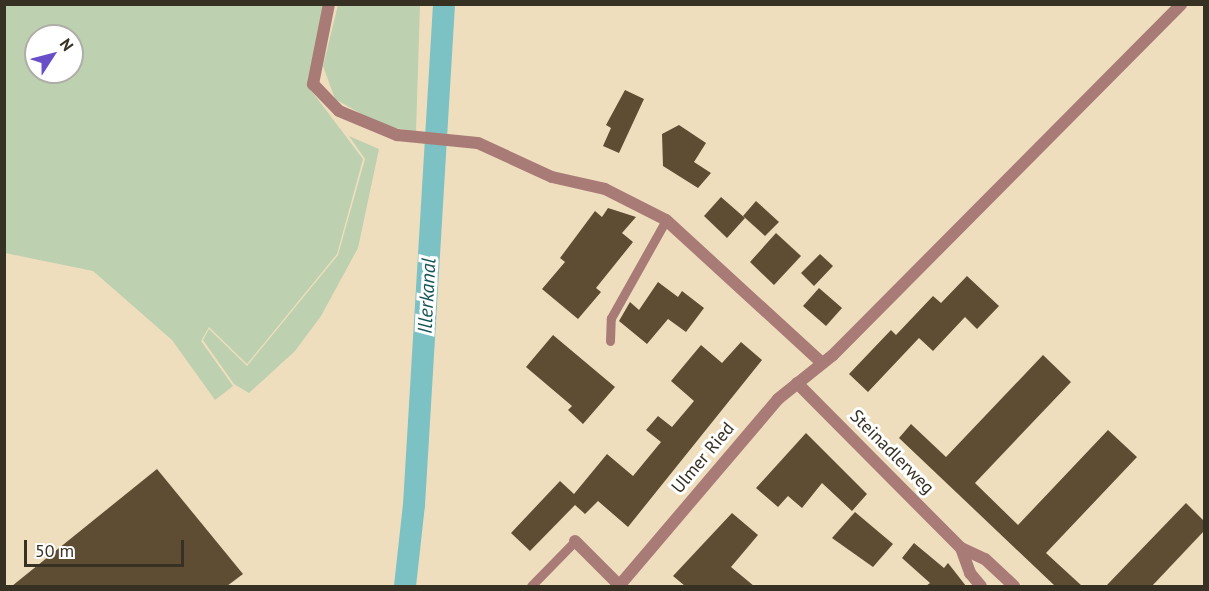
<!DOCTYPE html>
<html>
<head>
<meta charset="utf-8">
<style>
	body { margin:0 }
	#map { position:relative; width:1209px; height:591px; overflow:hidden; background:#efdebe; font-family:"PT Sans",sans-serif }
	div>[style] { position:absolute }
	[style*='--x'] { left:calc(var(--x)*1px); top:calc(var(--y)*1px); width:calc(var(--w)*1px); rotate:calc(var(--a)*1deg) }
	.green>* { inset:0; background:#bdd0b0 }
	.canal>* { height:22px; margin:-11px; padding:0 11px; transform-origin:11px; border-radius:11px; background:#7cc2c4 }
	.building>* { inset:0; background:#5e4d33 }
	.service>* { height:9px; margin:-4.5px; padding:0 4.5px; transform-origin:4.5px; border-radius:4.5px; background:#a97b77 }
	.minor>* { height:12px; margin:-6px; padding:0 6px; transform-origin:6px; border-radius:6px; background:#a97b77 }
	span { translate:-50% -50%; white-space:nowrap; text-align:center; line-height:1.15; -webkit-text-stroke:6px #fff; paint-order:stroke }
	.street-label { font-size:18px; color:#373124 }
	.water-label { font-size:20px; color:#175456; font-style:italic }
	.frame { position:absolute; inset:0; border:6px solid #373124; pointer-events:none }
	.north { position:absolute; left:24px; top:24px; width:60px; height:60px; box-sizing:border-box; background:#fff; border:2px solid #afada7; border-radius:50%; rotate:54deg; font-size:16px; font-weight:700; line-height:24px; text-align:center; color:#373124 }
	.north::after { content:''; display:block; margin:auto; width:21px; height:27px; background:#684fc8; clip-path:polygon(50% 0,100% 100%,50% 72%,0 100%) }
	.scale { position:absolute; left:24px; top:540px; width:160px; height:27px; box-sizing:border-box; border:3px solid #373124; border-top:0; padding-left:8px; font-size:18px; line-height:21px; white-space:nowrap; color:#373124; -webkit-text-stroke:4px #fff; paint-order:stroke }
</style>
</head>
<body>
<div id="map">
	<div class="green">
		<div style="clip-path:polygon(evenodd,5px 5px,326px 5px,307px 85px,363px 159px,337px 254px,247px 364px,209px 327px,201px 341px,233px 386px,215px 400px,172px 340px,93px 271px,5px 253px,5px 5px,36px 36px,72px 36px,72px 72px,36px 72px,36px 36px)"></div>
		<div style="clip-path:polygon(338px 5px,420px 5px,416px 132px,381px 125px,335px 99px,323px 66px)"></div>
		<div style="clip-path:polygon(349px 136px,379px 149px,358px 248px,321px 316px,295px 351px,249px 393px,234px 384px,203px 340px,209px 329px,247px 366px,338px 255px,365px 159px)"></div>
	</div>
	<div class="canal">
		<div style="--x:405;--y:586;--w:81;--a:-83.7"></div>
		<div style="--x:414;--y:505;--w:502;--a:-86.57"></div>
	</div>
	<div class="building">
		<div style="clip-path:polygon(625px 90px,644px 99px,619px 153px,603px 146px,611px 128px,606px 125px)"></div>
		<div style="clip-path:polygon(679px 125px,706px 143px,694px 162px,711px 173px,698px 188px,663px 166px,662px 134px)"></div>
		<div style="clip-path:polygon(721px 197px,745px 218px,727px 238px,704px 216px)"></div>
		<div style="clip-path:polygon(756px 201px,779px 222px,765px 236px,743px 216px)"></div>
		<div style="clip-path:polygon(608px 208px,636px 217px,622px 233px,633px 242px,596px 288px,601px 292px,578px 319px,542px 289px,565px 262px,560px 258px,595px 211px,602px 217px)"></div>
		<div style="clip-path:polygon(776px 233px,801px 256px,774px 285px,750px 262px)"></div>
		<div style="clip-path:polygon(820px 254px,833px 266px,814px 286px,801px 273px)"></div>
		<div style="clip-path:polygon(967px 276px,999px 306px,977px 329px,965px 317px,933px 351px,919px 338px,868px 392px,849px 374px,891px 330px,896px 335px,933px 296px,941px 303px)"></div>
		<div style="clip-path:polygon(658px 282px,678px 297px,682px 291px,704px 308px,686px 332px,668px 319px,647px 344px,619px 321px,630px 302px,639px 310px)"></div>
		<div style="clip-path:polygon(819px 288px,842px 308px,826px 326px,803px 306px)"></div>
		<div style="clip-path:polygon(553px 335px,615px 387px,583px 424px,568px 410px,572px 406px,526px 367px)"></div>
		<div style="clip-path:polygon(741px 342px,762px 360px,628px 527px,598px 501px,585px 514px,575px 505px,530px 551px,511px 533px,560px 481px,574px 494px,607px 454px,633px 476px,661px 442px,646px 430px,658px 416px,672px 427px,694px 401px,671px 381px,701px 345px,722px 363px)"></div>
		<div style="clip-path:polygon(1043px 355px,1071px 382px,975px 483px,1018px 525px,1108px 430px,1137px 457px,1046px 553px,1082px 586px,1055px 586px,899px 438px,911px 424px,946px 457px)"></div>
		<div style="clip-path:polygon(806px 433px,867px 494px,852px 511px,822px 483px,802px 508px,788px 496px,778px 507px,756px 488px)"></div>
		<div style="clip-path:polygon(157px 469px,243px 574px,227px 586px,12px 586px)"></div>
		<div style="clip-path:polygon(1186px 503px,1204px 521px,1204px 531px,1152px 586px,1106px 586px)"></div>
		<div style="clip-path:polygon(855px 512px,893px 544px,873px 567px,832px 538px)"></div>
		<div style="clip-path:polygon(732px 513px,758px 535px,731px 567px,754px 586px,685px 586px,673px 576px)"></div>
		<div style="clip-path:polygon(914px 543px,944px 568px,948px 563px,966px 586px,926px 586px,930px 583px,902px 558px)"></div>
	</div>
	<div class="service">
		<div style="--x:610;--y:341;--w:23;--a:-88"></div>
		<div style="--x:611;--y:318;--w:112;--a:-60.7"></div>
		<div style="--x:531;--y:586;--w:63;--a:-45.6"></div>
	</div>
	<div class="minor">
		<div style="--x:329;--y:4;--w:82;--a:101.3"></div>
		<div style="--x:313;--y:84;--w:37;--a:46"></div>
		<div style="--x:339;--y:111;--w:63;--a:22.5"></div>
		<div style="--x:397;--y:135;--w:81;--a:5.6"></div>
		<div style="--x:478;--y:143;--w:81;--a:24.7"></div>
		<div style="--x:552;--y:177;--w:54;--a:12.8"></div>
		<div style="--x:605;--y:189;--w:68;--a:26.9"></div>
		<div style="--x:666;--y:220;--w:212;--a:42.5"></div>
		<div style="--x:797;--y:383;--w:233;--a:45.2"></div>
		<div style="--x:961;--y:548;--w:26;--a:25"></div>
		<div style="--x:985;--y:559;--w:40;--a:43"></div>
		<div style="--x:575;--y:541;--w:64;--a:45"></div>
		<div style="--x:961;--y:548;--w:27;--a:70"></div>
		<div style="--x:970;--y:573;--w:17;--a:50"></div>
		<div style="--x:619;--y:586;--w:245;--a:-49.6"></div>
		<div style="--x:778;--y:399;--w:70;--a:-38.7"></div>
		<div style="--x:833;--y:355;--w:494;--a:-45.2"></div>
	</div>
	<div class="street-label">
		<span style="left:892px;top:452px;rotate:45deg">Steinadlerweg</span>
		<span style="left:703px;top:458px;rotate:-50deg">Ulmer Ried</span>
	</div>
	<div class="water-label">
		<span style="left:427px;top:296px;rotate:-87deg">Illerkanal</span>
	</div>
	<div class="frame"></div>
	<div class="north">N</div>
	<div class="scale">50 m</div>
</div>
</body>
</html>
